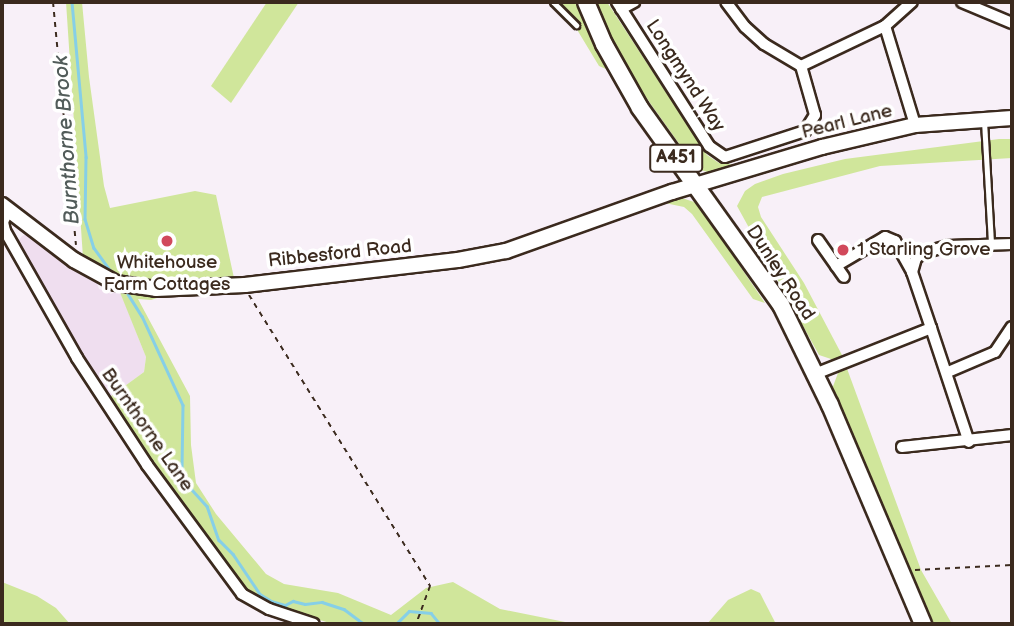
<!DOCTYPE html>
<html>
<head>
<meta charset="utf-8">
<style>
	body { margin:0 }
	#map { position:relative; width:1014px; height:626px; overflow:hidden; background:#f8f0f8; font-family:"Balsamiq Sans",sans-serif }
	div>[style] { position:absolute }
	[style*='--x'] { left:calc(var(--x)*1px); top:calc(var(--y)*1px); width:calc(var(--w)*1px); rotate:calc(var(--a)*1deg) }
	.built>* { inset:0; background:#efdeef }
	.green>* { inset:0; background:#d0e69b }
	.stream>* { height:2.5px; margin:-1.25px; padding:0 1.25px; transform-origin:1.25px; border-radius:1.25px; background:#86cfe7 }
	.path>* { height:2px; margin-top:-1px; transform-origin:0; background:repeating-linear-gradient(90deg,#3b2a1e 0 5px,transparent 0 10px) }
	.roads { filter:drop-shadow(2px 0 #3b2a1e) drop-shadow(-2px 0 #3b2a1e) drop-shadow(0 2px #3b2a1e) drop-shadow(0 -2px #3b2a1e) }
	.service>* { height:5px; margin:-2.5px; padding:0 2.5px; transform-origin:2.5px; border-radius:2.5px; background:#fff }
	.minor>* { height:10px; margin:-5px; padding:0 5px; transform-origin:5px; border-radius:5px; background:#fff }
	.secondary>* { height:14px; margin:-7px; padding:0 7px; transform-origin:7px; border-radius:7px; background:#fff }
	.primary>* { height:16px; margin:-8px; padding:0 8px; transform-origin:8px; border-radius:8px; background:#fff }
	.dots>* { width:19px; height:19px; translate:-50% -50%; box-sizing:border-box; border:4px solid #fff; border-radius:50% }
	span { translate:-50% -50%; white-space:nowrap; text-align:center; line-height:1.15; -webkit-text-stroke:7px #fff; paint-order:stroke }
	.shield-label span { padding:2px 5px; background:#fff; border:2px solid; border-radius:5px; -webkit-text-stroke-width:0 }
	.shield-label { font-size:18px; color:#3b2a1e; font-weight:700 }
	.street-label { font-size:19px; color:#3b2a1e }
	.poi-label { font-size:19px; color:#3b2a1e }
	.left { translate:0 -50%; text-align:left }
	.water-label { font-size:21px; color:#525c5a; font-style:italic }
	.frame { position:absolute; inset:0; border:4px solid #3b2a1e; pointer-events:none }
</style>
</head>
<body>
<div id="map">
	<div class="built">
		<div style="clip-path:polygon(30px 233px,96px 280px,99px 289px,111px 294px,119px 290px,124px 301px,146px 357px,144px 372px,107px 399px,16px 244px,22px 236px)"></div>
	</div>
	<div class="green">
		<div style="clip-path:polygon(66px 2px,82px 2px,89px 77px,104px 186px,110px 208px,195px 191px,216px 195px,234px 278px,153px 282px,119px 277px,83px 258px)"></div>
		<div style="clip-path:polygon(267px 2px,299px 2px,231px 103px,211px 86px)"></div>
		<div style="clip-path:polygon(558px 2px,579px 2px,606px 69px,599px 66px,576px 28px,578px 22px)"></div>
		<div style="clip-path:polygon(592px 2px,607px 2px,707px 155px,719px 163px,738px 165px,718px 175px,697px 169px,633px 79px)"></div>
		<div style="clip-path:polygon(999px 139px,1012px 139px,1012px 158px,880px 166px,762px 197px,758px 207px,761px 217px,804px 283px,842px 355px,921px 570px,952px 624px,933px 624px,836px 403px,832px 389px,838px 373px,831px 359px,819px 355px,737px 206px,745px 191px,755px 184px,783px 174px,845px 159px)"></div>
		<div style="clip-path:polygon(679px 197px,697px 203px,765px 303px,753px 299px,692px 214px,684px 207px,660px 202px)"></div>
		<div style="clip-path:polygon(119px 290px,163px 296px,151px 300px,138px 299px,190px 396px,191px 445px,196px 483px,216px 514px,266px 574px,284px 584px,338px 593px,391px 615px,426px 588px,453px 582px,500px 609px,575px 624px,333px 624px,261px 602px,245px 591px,220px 553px,146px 458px,107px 399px,144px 372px,146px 357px)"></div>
		<div style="clip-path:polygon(2px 582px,37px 596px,56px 608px,70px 624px,2px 624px)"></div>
		<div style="clip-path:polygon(751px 589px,760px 593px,776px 624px,707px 624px,728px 600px)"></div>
	</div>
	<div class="stream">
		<div style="--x:72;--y:2;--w:156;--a:84.8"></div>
		<div style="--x:86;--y:157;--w:62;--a:90.9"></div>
		<div style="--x:85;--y:219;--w:30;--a:73"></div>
		<div style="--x:94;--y:248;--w:27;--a:54"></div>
		<div style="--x:128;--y:294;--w:26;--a:58"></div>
		<div style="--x:142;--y:316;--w:98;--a:65.3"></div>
		<div style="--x:183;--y:405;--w:66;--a:90.9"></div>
		<div style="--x:182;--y:471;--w:13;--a:72"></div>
		<div style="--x:186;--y:483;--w:31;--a:48"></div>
		<div style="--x:207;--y:506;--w:36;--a:71"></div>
		<div style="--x:219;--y:540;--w:20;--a:45"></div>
		<div style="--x:233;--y:554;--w:48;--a:56"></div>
		<div style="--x:260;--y:594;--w:13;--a:32"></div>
		<div style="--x:271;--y:601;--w:15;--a:16"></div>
		<div style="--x:285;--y:605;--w:9;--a:-27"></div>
		<div style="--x:293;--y:601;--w:12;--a:14"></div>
		<div style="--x:305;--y:604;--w:17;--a:-7"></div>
		<div style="--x:322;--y:602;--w:23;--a:18"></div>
		<div style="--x:344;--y:609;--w:25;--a:37"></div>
		<div style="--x:396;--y:624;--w:18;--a:-45"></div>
		<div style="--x:409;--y:611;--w:22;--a:5"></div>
		<div style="--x:431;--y:613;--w:14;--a:51"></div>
	</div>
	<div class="path">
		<div style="--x:53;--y:2;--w:244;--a:84.6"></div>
		<div style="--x:249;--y:295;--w:343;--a:58.1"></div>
		<div style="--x:430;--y:586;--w:40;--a:110.2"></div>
		<div style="--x:915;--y:570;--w:97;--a:-3"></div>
	</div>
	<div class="roads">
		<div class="service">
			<div style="--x:553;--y:2;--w:33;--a:45"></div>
			<div style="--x:984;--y:121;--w:122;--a:86.7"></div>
		</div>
		<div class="minor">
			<div style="--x:617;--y:2;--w:171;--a:57.4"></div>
			<div style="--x:709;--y:146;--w:19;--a:35"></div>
			<div style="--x:725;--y:157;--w:84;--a:-18"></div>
			<div style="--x:805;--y:131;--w:19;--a:-58"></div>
			<div style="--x:815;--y:115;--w:51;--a:-105.9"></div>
			<div style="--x:801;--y:66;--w:43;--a:-149.3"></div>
			<div style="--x:764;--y:44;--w:25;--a:-138"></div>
			<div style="--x:745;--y:27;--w:31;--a:-127"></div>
			<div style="--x:962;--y:2;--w:54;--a:22.8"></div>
			<div style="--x:621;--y:9;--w:15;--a:-28"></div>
			<div style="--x:885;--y:26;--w:103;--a:73.1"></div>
			<div style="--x:801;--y:66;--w:93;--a:-25.5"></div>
			<div style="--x:885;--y:26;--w:36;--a:-42"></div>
			<div style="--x:9;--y:210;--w:13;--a:117"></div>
			<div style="--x:3;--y:222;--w:9;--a:77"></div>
			<div style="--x:5;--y:231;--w:146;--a:60.4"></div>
			<div style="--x:77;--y:358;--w:128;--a:56.8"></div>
			<div style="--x:147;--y:465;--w:160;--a:53.6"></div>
			<div style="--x:242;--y:594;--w:31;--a:29"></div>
			<div style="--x:269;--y:609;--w:47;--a:18.4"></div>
			<div style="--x:818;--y:240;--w:45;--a:54.9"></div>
			<div style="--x:836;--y:266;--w:57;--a:-30.6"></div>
			<div style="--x:885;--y:237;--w:11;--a:22"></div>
			<div style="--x:895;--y:241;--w:35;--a:61"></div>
			<div style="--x:931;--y:328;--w:120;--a:71.6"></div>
			<div style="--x:948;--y:372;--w:51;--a:-23.1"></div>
			<div style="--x:995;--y:352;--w:30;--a:-56"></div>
			<div style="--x:815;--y:374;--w:125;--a:-21.6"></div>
			<div style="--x:931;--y:328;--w:59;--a:-108.7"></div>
			<div style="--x:912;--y:272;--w:15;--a:-74"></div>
			<div style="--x:916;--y:258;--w:9;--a:-36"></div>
			<div style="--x:923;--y:253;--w:26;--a:-16"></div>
			<div style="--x:948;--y:246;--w:64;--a:-1.8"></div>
			<div style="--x:902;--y:447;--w:111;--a:-6.2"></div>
		</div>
		<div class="secondary">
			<div style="--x:2;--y:205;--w:91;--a:37.4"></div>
			<div style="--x:74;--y:260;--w:48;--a:28.7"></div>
			<div style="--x:116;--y:283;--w:40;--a:8.5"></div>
			<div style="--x:156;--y:289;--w:89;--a:-2.6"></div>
			<div style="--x:245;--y:285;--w:214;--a:-6.7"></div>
			<div style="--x:458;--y:260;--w:49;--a:-10.6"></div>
			<div style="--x:506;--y:251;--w:176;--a:-19.6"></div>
			<div style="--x:672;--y:192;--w:157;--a:-16.7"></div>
			<div style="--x:822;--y:147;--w:96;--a:-13.3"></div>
			<div style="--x:915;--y:125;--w:97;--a:-4.1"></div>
		</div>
		<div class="primary">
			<div style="--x:586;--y:2;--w:46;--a:66.8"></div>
			<div style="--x:604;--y:44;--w:73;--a:60.6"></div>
			<div style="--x:640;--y:108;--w:242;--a:54.4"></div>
			<div style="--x:781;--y:305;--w:111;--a:63.9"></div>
			<div style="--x:830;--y:405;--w:238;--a:67"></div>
		</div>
	</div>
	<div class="dots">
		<div style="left:167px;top:241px;background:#d1495b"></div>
		<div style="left:843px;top:250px;background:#d1495b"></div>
	</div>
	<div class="shield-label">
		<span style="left:676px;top:158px">A451</span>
	</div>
	<div class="street-label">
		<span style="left:685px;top:76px;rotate:57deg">Longmynd Way</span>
		<span style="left:847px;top:122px;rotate:-14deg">Pearl Lane</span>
		<span style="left:340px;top:254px;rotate:-6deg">Ribbesford Road</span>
		<span style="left:780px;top:273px;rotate:57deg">Dunley Road</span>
		<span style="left:147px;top:430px;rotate:55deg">Burnthorne Lane</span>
	</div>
	<div class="poi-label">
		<span class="left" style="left:857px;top:250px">1 Starling Grove</span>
		<span style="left:167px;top:274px">Whitehouse<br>Farm Cottages</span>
	</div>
	<div class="water-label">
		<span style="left:67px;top:140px;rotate:-94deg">Burnthorne Brook</span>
	</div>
	<div class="frame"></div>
</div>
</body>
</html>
